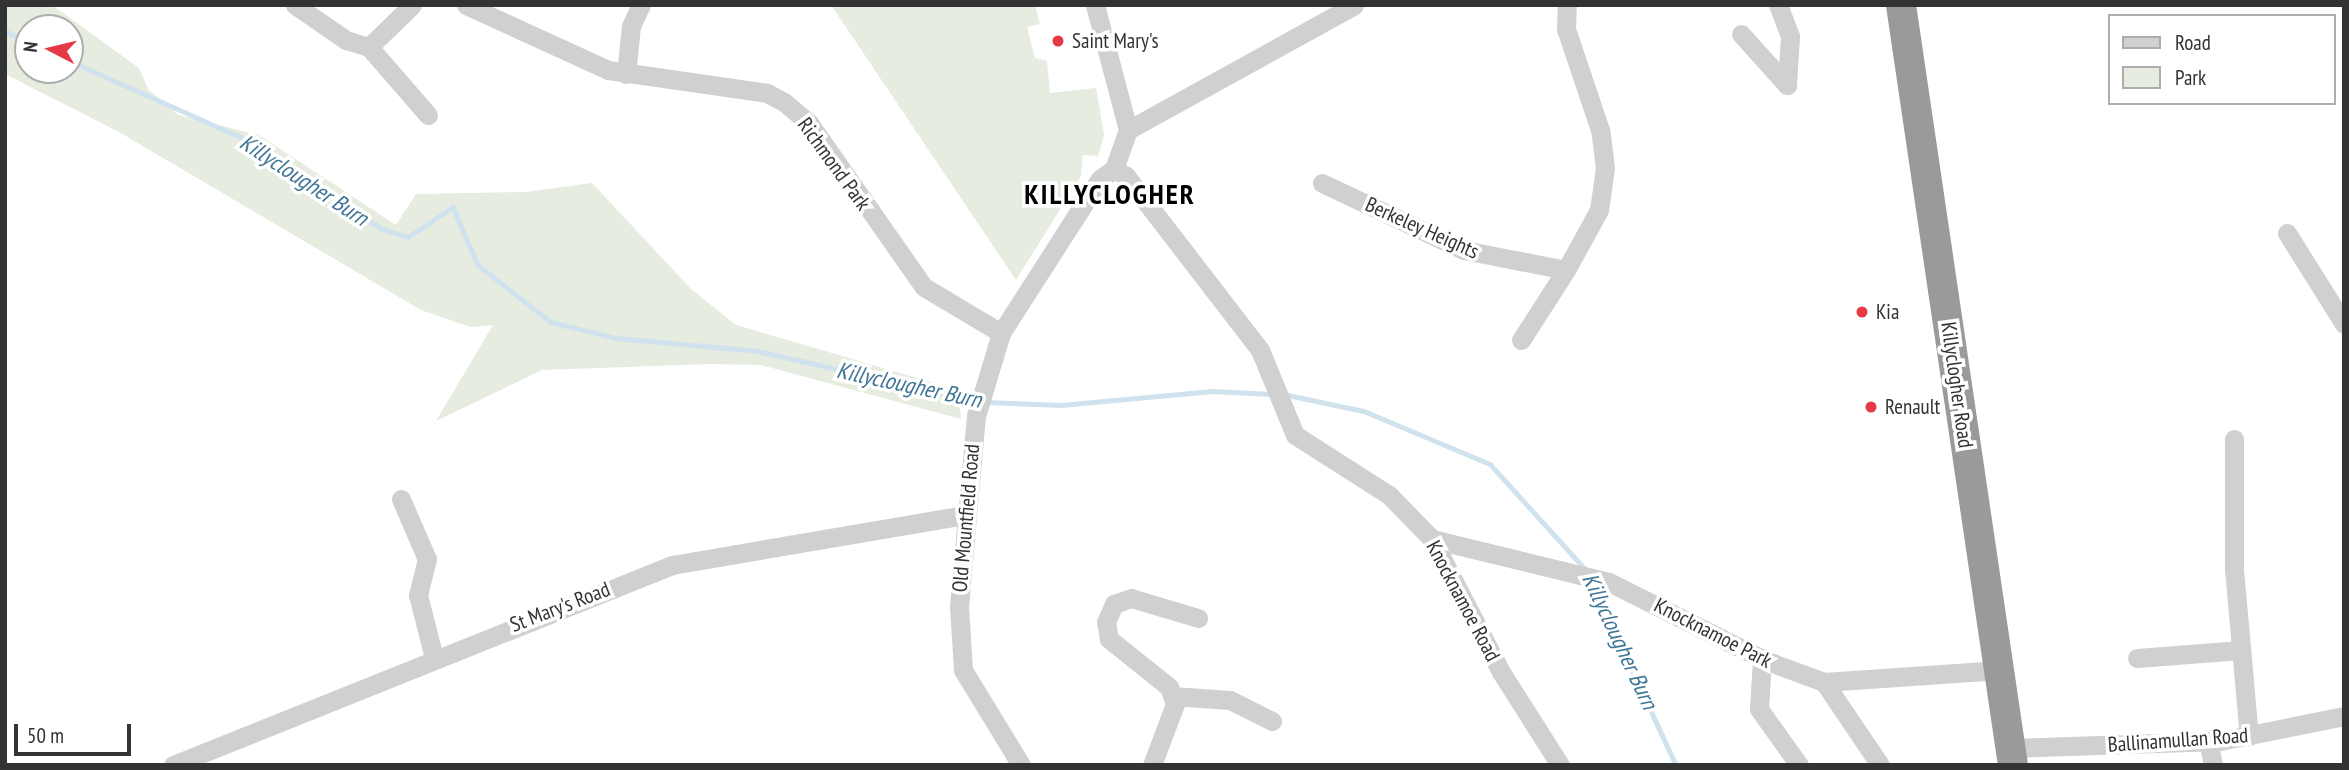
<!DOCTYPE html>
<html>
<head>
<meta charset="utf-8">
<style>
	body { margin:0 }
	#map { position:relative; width:2349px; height:770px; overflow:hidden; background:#fff; font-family:"PT Sans Narrow",sans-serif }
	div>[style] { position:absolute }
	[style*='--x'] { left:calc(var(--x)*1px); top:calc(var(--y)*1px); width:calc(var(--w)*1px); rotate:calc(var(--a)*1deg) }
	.green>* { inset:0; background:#e6ecdf }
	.stream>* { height:4.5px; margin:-2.25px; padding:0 2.25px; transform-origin:2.25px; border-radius:2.25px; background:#cfe2ee }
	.minor>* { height:19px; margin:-9.5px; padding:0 9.5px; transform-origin:9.5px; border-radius:9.5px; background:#d0d0d0 }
	.highway>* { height:30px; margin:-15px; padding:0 15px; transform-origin:15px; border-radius:15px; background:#9a9a9a }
	.dots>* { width:19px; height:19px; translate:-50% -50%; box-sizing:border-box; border:4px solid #fff; border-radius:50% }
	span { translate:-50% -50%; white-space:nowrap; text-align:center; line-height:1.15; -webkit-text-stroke:7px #fff; paint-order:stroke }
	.poi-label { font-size:21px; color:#333 }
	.left { translate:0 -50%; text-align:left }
	.street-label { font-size:21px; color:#333 }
	.water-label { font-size:23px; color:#3f7597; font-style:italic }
	.district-label { font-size:28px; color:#000; font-weight:700; letter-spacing:2px }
	.frame { position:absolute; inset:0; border:7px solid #333; pointer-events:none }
	.legend { position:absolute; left:2108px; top:14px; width:228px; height:91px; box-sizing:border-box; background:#fff; border:2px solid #adadad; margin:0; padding:9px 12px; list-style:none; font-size:21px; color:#333 }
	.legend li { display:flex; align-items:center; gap:14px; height:35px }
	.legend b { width:35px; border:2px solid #adadad }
	.north { position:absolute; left:14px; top:14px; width:70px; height:70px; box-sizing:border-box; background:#fff; border:2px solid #adadad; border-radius:50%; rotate:277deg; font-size:19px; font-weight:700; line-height:28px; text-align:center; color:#333 }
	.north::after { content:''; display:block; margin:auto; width:24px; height:32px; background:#e63946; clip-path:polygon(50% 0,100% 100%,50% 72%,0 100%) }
	.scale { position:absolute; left:14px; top:724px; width:117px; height:32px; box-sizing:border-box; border:4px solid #333; border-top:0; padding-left:9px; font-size:21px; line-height:24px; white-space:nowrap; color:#333; -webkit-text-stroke:5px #fff; paint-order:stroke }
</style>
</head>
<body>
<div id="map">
	<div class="green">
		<div style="clip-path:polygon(evenodd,5px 5px,52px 5px,139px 68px,148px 89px,178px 115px,259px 135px,396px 225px,416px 194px,526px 192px,592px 183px,691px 289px,736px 325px,958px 390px,961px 419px,761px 365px,711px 364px,542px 370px,436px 421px,493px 325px,470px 327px,421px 310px,119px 132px,5px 74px,5px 5px,28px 28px,70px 28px,70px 70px,28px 70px,28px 28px)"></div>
		<div style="clip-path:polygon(831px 5px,1035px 5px,1040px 24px,1027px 27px,1035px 58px,1047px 61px,1050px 93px,1096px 88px,1104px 135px,1098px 156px,1083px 155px,1081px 176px,1016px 280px)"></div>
	</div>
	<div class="stream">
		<div style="--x:5;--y:31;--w:25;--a:26"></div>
		<div style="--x:70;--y:61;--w:201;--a:24"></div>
		<div style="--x:254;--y:143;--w:154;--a:33.9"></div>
		<div style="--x:382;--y:229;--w:27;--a:17"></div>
		<div style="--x:408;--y:237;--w:54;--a:-33.7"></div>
		<div style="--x:453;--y:207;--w:63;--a:66.7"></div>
		<div style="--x:478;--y:265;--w:93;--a:38"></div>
		<div style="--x:551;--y:322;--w:67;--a:13.8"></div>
		<div style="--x:616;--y:338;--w:143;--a:5.2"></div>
		<div style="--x:758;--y:351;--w:221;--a:12.8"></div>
		<div style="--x:1283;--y:394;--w:83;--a:11.9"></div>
		<div style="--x:1364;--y:411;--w:137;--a:22.8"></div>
		<div style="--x:1490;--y:464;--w:144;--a:47.8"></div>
		<div style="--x:986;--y:402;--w:75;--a:2.3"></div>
		<div style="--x:1061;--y:405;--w:152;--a:-5.3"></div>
		<div style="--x:1212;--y:391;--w:59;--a:2.9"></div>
		<div style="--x:1592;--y:583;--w:200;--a:65.2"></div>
	</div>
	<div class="minor">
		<div style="--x:295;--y:5;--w:62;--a:34.5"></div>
		<div style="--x:346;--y:40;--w:24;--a:17"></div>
		<div style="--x:369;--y:47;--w:60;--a:-44.3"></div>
		<div style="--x:466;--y:5;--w:156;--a:24.6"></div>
		<div style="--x:608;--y:70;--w:161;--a:8.2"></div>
		<div style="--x:767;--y:93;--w:19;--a:28"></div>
		<div style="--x:784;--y:102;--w:33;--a:40"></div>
		<div style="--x:809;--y:123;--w:200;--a:55"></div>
		<div style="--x:924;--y:287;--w:90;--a:30.9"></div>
		<div style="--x:1095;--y:5;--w:129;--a:75.2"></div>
		<div style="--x:1741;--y:34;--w:69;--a:48"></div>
		<div style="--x:1787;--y:85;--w:49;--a:-86.5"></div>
		<div style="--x:1790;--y:36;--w:33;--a:-111"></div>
		<div style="--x:369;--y:47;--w:90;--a:49.1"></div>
		<div style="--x:626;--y:74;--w:48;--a:-84.1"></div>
		<div style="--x:631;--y:26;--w:23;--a:-65"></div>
		<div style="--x:1114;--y:169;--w:14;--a:30"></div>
		<div style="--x:1126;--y:176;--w:220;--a:52.4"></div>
		<div style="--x:1260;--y:350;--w:92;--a:67.6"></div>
		<div style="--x:1295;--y:435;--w:112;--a:32.6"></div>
		<div style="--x:1389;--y:495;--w:62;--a:45.7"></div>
		<div style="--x:1432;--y:539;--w:150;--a:62.6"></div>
		<div style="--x:1501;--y:672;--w:110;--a:57.6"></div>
		<div style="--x:1114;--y:169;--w:41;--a:-70.3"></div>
		<div style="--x:1128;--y:130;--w:258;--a:-28.9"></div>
		<div style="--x:1322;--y:183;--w:157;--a:25.3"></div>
		<div style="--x:1464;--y:250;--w:104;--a:11.1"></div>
		<div style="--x:1566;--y:270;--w:68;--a:-61.2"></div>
		<div style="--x:1599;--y:210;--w:42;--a:-81.9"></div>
		<div style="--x:1605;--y:168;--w:38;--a:-97"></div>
		<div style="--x:1600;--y:130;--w:107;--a:-108.6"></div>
		<div style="--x:1566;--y:29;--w:24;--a:-88"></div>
		<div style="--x:2287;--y:233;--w:107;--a:57.9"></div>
		<div style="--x:1521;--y:340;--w:83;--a:-57.3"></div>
		<div style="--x:2234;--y:439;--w:130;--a:90"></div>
		<div style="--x:2234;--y:569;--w:168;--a:84.9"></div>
		<div style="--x:401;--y:499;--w:65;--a:66.6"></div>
		<div style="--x:427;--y:559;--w:37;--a:104"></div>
		<div style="--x:418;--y:595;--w:65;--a:75.7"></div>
		<div style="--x:1432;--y:539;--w:182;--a:13.7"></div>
		<div style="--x:1609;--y:582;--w:171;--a:26.7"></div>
		<div style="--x:1762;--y:659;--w:66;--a:20.4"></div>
		<div style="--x:1824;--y:682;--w:176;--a:-3.9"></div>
		<div style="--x:2137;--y:658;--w:104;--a:-4.4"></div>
		<div style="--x:1762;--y:659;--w:50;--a:93.4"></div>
		<div style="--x:1759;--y:709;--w:69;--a:54.5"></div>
		<div style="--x:1824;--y:682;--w:100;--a:56"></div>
		<div style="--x:1172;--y:696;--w:58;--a:3.9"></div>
		<div style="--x:1230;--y:700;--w:47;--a:26.6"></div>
		<div style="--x:2208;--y:741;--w:25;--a:78"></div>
		<div style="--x:2010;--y:748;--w:210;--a:-1.9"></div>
		<div style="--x:2220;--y:741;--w:126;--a:-11.4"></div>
		<div style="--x:173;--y:765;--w:538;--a:-21.84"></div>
		<div style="--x:672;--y:565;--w:298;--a:-9.7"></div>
		<div style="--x:1021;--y:765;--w:111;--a:-121.4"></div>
		<div style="--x:963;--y:670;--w:64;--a:-93.6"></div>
		<div style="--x:959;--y:606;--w:191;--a:-84.9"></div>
		<div style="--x:976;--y:416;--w:87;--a:-73.2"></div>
		<div style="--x:1001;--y:333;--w:183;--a:-57.3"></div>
		<div style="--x:1100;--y:179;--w:17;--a:-36"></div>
		<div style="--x:1152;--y:765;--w:65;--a:-69.3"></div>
		<div style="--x:1175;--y:704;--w:18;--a:-109"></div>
		<div style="--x:1169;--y:687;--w:77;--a:-141.3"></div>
		<div style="--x:1109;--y:639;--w:17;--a:-100"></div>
		<div style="--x:1106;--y:622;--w:20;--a:-66"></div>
		<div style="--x:1114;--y:604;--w:18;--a:-19"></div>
		<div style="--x:1131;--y:598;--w:70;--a:16.6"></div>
	</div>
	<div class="highway">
		<div style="--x:1901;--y:5;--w:768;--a:81.62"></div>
	</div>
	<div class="dots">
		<div style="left:1058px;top:41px;background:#e63946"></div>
		<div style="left:1862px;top:312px;background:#e63946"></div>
		<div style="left:1871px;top:407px;background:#e63946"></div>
	</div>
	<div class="poi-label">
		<span class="left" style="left:1072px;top:41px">Saint Mary's</span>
		<span class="left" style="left:1876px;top:312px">Kia</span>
		<span class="left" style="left:1885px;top:407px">Renault</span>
	</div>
	<div class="street-label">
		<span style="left:834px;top:164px;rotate:54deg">Richmond Park</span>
		<span style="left:1422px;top:228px;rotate:24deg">Berkeley Heights</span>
		<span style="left:1957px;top:385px;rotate:82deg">Killyclogher Road</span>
		<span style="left:966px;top:518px;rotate:-85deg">Old Mountfield Road</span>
		<span style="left:1463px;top:601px;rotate:62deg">Knocknamoe Road</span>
		<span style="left:560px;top:607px;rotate:-21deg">St Mary's Road</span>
		<span style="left:1713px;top:633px;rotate:27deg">Knocknamoe Park</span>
		<span style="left:2178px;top:740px;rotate:-4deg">Ballinamullan Road</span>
	</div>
	<div class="water-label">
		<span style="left:304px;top:180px;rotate:33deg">Killyclougher Burn</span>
		<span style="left:909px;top:385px;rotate:12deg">Killyclougher Burn</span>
		<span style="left:1620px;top:641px;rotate:65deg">Killyclougher Burn</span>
	</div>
	<div class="district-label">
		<span style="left:1110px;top:194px">KILLYCLOGHER</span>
	</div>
	<div class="frame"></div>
	<ul class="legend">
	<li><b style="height:9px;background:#d0d0d0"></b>Road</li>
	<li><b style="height:19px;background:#e6ecdf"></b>Park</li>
	</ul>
	<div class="north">N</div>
	<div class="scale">50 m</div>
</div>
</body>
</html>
